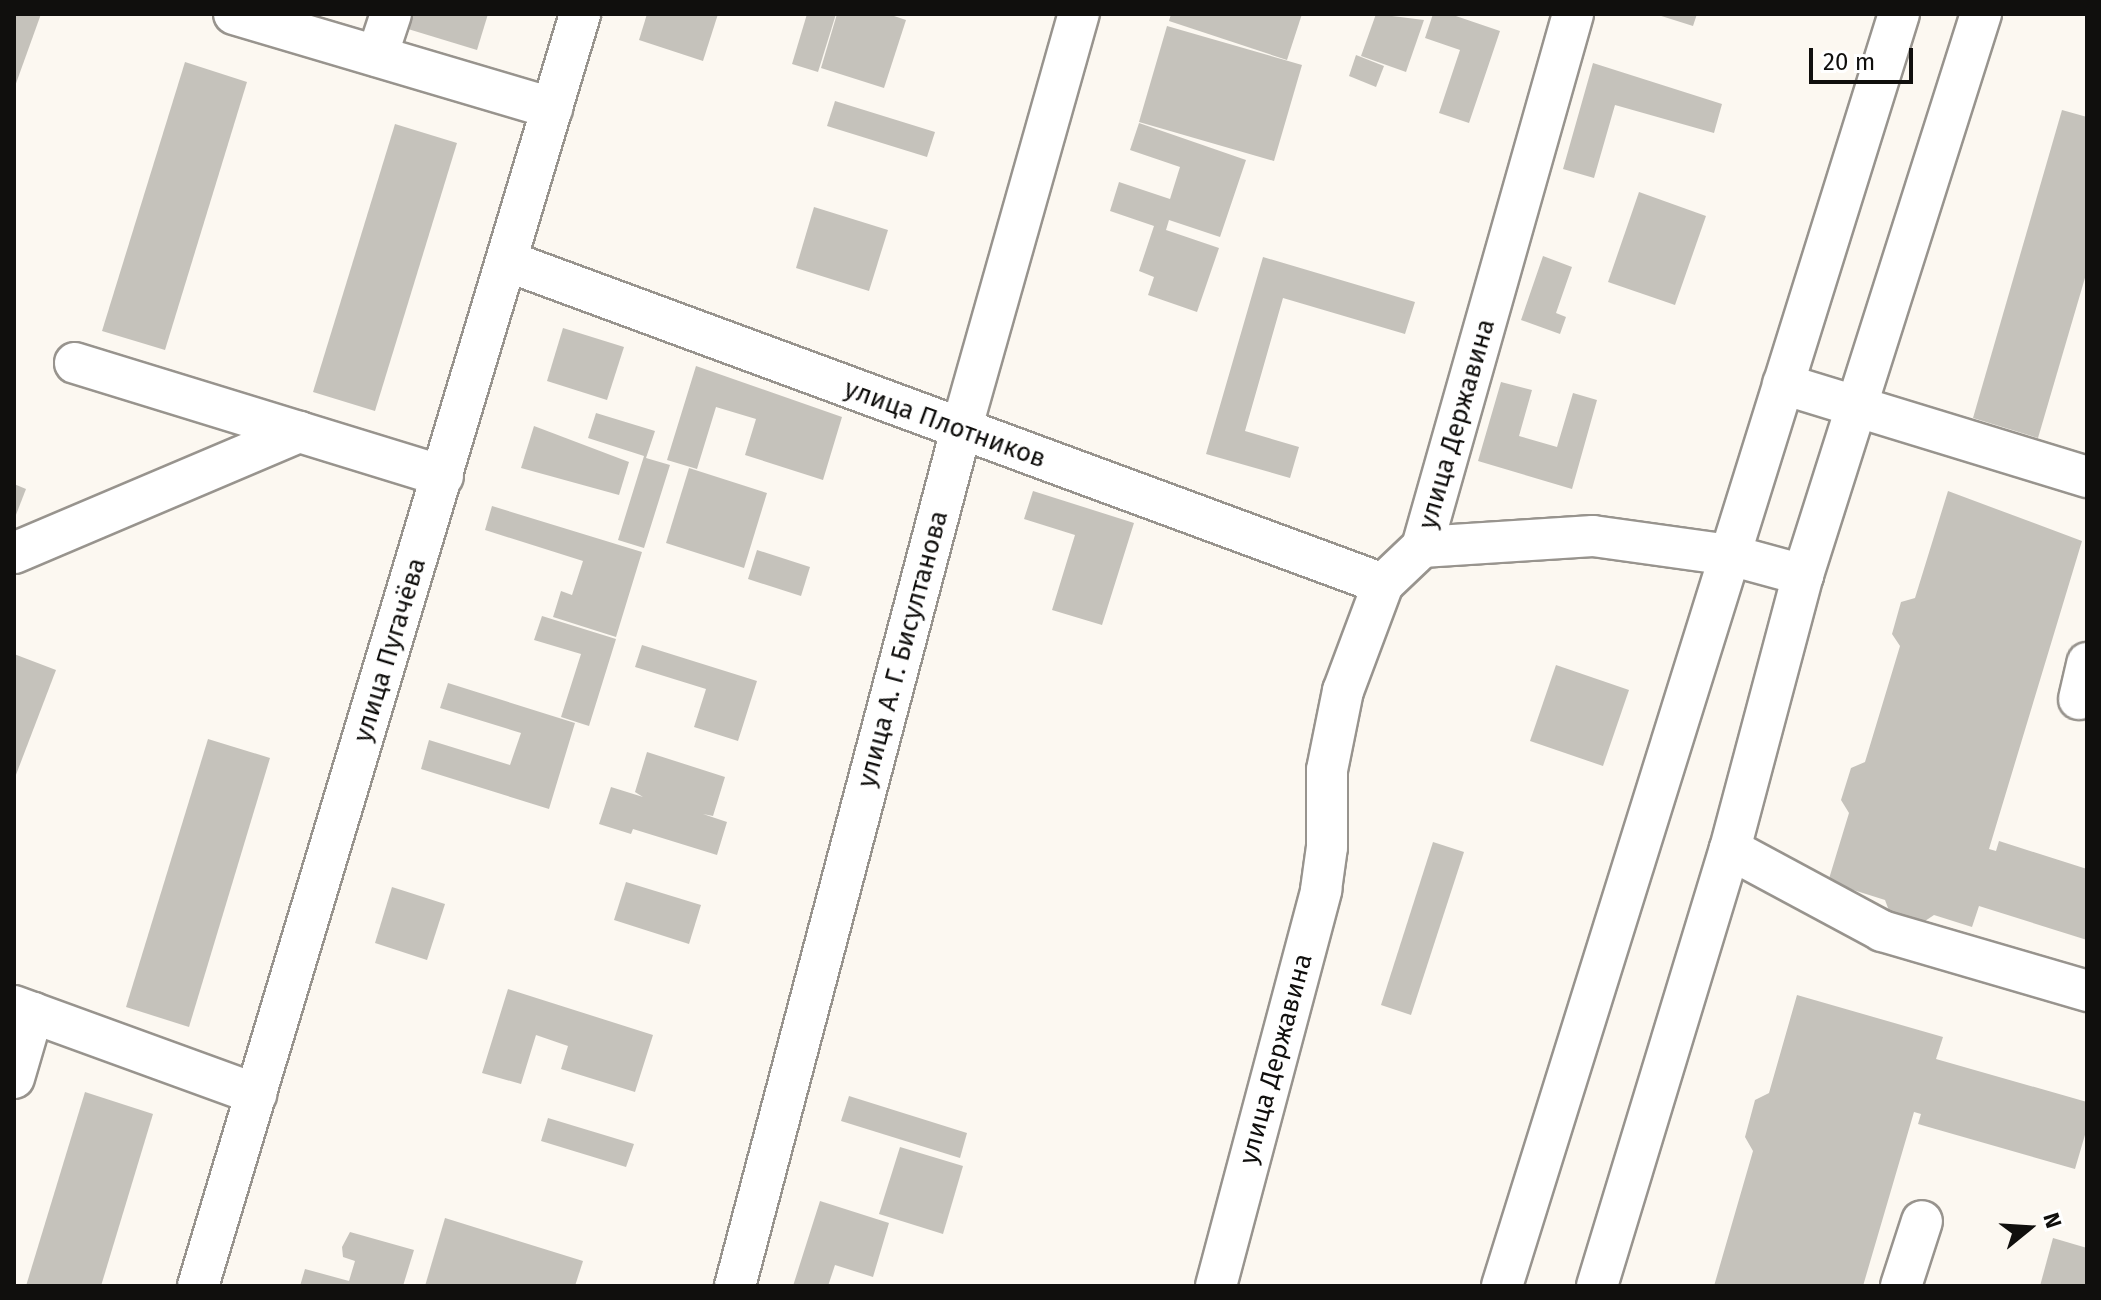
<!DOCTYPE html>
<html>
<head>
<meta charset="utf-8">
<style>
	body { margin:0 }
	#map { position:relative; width:2101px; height:1300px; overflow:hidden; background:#fcf8f1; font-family:"Fira Sans",sans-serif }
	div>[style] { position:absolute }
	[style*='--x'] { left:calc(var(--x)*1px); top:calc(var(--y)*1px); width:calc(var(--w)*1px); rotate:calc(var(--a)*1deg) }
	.building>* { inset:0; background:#c5c2bb }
	.roads { filter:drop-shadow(2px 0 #98948e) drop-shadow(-2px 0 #98948e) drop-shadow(0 2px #98948e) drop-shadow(0 -2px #98948e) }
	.minor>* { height:40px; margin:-20px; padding:0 20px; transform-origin:20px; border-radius:20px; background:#fff }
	span { translate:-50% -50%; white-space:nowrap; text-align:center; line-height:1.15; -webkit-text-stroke:6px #fff; paint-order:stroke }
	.street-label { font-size:26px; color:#100f0d }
	.frame { position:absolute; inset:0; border:16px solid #100f0d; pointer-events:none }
	.north { position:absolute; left:1989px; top:1188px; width:80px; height:80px; -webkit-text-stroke:6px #fff; paint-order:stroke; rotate:72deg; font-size:22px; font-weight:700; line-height:32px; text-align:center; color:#100f0d }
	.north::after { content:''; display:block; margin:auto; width:28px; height:36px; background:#100f0d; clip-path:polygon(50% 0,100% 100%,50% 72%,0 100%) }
	.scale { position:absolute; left:1809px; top:48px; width:104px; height:36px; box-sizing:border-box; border:4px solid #100f0d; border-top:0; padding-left:10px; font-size:24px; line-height:28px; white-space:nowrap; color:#100f0d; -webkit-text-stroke:6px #fff; paint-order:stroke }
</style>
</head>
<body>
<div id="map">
	<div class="building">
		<div style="clip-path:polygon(14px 14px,41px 14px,14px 89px)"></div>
		<div style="clip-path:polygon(413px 14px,488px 14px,477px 50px,408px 29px)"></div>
		<div style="clip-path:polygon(647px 14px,718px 14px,703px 61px,639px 40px)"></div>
		<div style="clip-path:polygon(807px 14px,836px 14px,818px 72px,792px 64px)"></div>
		<div style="clip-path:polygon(837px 14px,888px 14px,906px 20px,884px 88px,821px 68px)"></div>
		<div style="clip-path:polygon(1171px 14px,1302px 14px,1287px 60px,1169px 21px)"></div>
		<div style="clip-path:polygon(1376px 14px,1424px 20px,1406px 72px,1361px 56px)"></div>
		<div style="clip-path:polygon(1433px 14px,1450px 14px,1500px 31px,1469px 123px,1439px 113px,1460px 50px,1425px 38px)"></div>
		<div style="clip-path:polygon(1655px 14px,1697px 14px,1693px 26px)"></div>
		<div style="clip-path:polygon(1167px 26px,1302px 65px,1274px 161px,1139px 122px)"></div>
		<div style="clip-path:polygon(1356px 55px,1384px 66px,1376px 87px,1349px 76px)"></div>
		<div style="clip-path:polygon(185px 62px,247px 82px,165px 350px,102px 331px)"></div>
		<div style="clip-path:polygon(1593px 63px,1722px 104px,1714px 133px,1615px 105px,1594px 178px,1563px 169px)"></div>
		<div style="clip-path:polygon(835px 101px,935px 132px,927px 157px,827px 126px)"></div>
		<div style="clip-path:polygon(2062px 110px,2087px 117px,2087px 271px,2038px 438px,1973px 418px)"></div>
		<div style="clip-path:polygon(1139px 123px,1246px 160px,1220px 237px,1169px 220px,1166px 230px,1219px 248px,1197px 312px,1148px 295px,1154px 277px,1139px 271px,1154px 226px,1110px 211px,1119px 182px,1170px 199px,1180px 167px,1130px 150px)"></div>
		<div style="clip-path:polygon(395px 124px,457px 143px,375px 411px,313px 392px)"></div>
		<div style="clip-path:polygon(1639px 192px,1706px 216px,1675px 305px,1608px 282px)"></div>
		<div style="clip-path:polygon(814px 207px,888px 230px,869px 291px,796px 268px)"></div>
		<div style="clip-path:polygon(1543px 256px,1572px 267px,1556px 313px,1566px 317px,1560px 334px,1521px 320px)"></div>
		<div style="clip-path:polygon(1263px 257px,1415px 302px,1405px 334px,1283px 298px,1245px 431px,1299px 447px,1290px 478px,1206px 454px)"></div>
		<div style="clip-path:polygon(563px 328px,624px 347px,607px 400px,547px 381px)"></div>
		<div style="clip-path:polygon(696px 366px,842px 417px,823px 480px,745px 455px,756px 419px,716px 407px,697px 469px,667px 460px)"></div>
		<div style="clip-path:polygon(1501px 382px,1532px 390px,1519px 436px,1557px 447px,1573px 393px,1597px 400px,1572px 489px,1478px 461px)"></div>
		<div style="clip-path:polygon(596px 413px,655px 431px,646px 458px,670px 465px,644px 548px,618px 540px,644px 456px,588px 438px)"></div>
		<div style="clip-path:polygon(534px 426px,629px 462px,619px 495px,521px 468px)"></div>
		<div style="clip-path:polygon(689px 468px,767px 493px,744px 568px,666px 543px)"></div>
		<div style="clip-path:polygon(14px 484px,26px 489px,14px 520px)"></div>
		<div style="clip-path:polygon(1033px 491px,1134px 523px,1102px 625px,1052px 610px,1075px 535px,1024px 519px)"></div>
		<div style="clip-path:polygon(1948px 491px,2082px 541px,1989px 849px,1996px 851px,1999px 841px,2087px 869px,2087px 940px,1979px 906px,1972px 927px,1934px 915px,1919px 925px,1891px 916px,1885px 900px,1828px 882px,1849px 813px,1841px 800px,1851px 768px,1865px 762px,1900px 646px,1892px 634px,1901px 602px,1915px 598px)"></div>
		<div style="clip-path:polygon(492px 506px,642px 552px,616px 637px,553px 617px,561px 591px,572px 595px,583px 561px,485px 530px)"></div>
		<div style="clip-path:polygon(757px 550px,810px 567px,801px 596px,748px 579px)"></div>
		<div style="clip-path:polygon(542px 616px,616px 639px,589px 726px,561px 717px,581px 654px,534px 640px)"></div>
		<div style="clip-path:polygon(642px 645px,757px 681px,738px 741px,694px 727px,706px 689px,635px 667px)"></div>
		<div style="clip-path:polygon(14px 654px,56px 670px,14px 780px)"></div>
		<div style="clip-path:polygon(1556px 665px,1629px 690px,1603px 766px,1530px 741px)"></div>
		<div style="clip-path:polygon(448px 683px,575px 723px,549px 809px,421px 769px,429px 740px,510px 765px,521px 733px,440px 708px)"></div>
		<div style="clip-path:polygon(208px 739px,270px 758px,189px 1027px,126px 1007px)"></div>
		<div style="clip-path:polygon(647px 752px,725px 777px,713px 816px,703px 814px,727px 822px,717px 855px,633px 829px,631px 834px,599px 824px,611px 787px,643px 797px,635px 792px)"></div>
		<div style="clip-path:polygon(1433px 842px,1464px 852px,1411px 1015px,1381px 1005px)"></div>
		<div style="clip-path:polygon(626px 882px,701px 905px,689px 944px,614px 920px)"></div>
		<div style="clip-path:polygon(392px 887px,445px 904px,427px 960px,375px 943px)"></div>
		<div style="clip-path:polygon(508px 989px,653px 1035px,635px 1092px,561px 1069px,568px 1046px,536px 1035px,521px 1084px,482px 1073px)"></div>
		<div style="clip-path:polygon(1797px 995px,1943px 1037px,1936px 1059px,2087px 1102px,2087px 1128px,2075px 1169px,1918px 1124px,1921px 1114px,1914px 1112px,1863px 1286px,1714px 1286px,1753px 1151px,1745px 1137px,1755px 1100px,1769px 1093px)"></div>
		<div style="clip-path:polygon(85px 1092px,153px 1114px,101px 1286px,26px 1286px)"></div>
		<div style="clip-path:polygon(849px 1096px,967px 1133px,960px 1158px,841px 1121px)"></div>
		<div style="clip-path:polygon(548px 1118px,634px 1144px,626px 1167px,541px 1141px)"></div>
		<div style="clip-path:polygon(900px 1147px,963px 1166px,943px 1234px,879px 1214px)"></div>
		<div style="clip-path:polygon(820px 1201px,889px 1223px,873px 1277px,835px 1265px,828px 1286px,793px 1286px)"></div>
		<div style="clip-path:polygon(445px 1218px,583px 1261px,575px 1286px,425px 1286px)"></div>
		<div style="clip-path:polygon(350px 1232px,414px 1250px,403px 1286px,300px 1286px,305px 1269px,349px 1281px,355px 1261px,343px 1257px,342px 1247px)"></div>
		<div style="clip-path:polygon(2053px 1238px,2087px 1248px,2087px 1286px,2040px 1286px)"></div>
	</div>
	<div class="roads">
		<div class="minor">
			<div style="--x:234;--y:14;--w:332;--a:16.5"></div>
			<div style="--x:377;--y:56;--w:44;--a:-71.6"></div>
			<div style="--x:507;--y:261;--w:934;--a:20.24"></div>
			<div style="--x:75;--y:363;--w:385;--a:17.1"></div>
			<div style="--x:1783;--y:384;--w:318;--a:17"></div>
			<div style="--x:1422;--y:547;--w:171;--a:-3.7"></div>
			<div style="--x:1593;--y:536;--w:138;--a:7.9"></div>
			<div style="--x:1730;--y:555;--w:76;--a:15.3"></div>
			<div style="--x:14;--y:553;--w:310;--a:-23"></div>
			<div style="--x:2079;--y:699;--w:37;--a:-77"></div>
			<div style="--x:1730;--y:849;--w:173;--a:28.3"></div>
			<div style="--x:1882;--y:931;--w:214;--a:16.3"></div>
			<div style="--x:14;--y:1006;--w:258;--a:20"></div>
			<div style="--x:14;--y:1078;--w:68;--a:-73.7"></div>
			<div style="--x:198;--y:1286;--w:1328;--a:-73.28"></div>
			<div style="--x:735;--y:1286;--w:885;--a:-75.21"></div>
			<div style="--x:961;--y:430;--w:432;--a:-74.2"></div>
			<div style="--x:1216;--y:1286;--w:410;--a:-75.1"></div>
			<div style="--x:1321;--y:890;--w:43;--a:-82.1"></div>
			<div style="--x:1327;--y:847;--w:77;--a:-90"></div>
			<div style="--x:1327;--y:770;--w:81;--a:-78.6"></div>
			<div style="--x:1343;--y:691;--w:114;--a:-69.5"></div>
			<div style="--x:1383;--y:584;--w:54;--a:-43.5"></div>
			<div style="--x:1422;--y:547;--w:554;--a:-74.18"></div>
			<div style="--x:1502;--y:1286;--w:1333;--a:-72.67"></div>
			<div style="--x:1597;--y:1286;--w:457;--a:-73.1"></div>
			<div style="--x:1730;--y:849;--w:284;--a:-75.1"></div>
			<div style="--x:1803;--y:575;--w:589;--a:-72.4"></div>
			<div style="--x:1901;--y:1286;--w:68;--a:-72.1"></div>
		</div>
	</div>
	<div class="street-label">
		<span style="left:945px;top:424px;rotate:20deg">улица Плотников</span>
		<span style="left:1457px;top:424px;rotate:-74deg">улица Державина</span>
		<span style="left:903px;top:649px;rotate:-75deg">улица А. Г. Бисултанова</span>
		<span style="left:390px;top:650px;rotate:-73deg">улица Пугачёва</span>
		<span style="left:1276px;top:1059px;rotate:-75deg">улица Державина</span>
	</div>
	<div class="frame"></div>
	<div class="north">N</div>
	<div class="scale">20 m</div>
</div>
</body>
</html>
